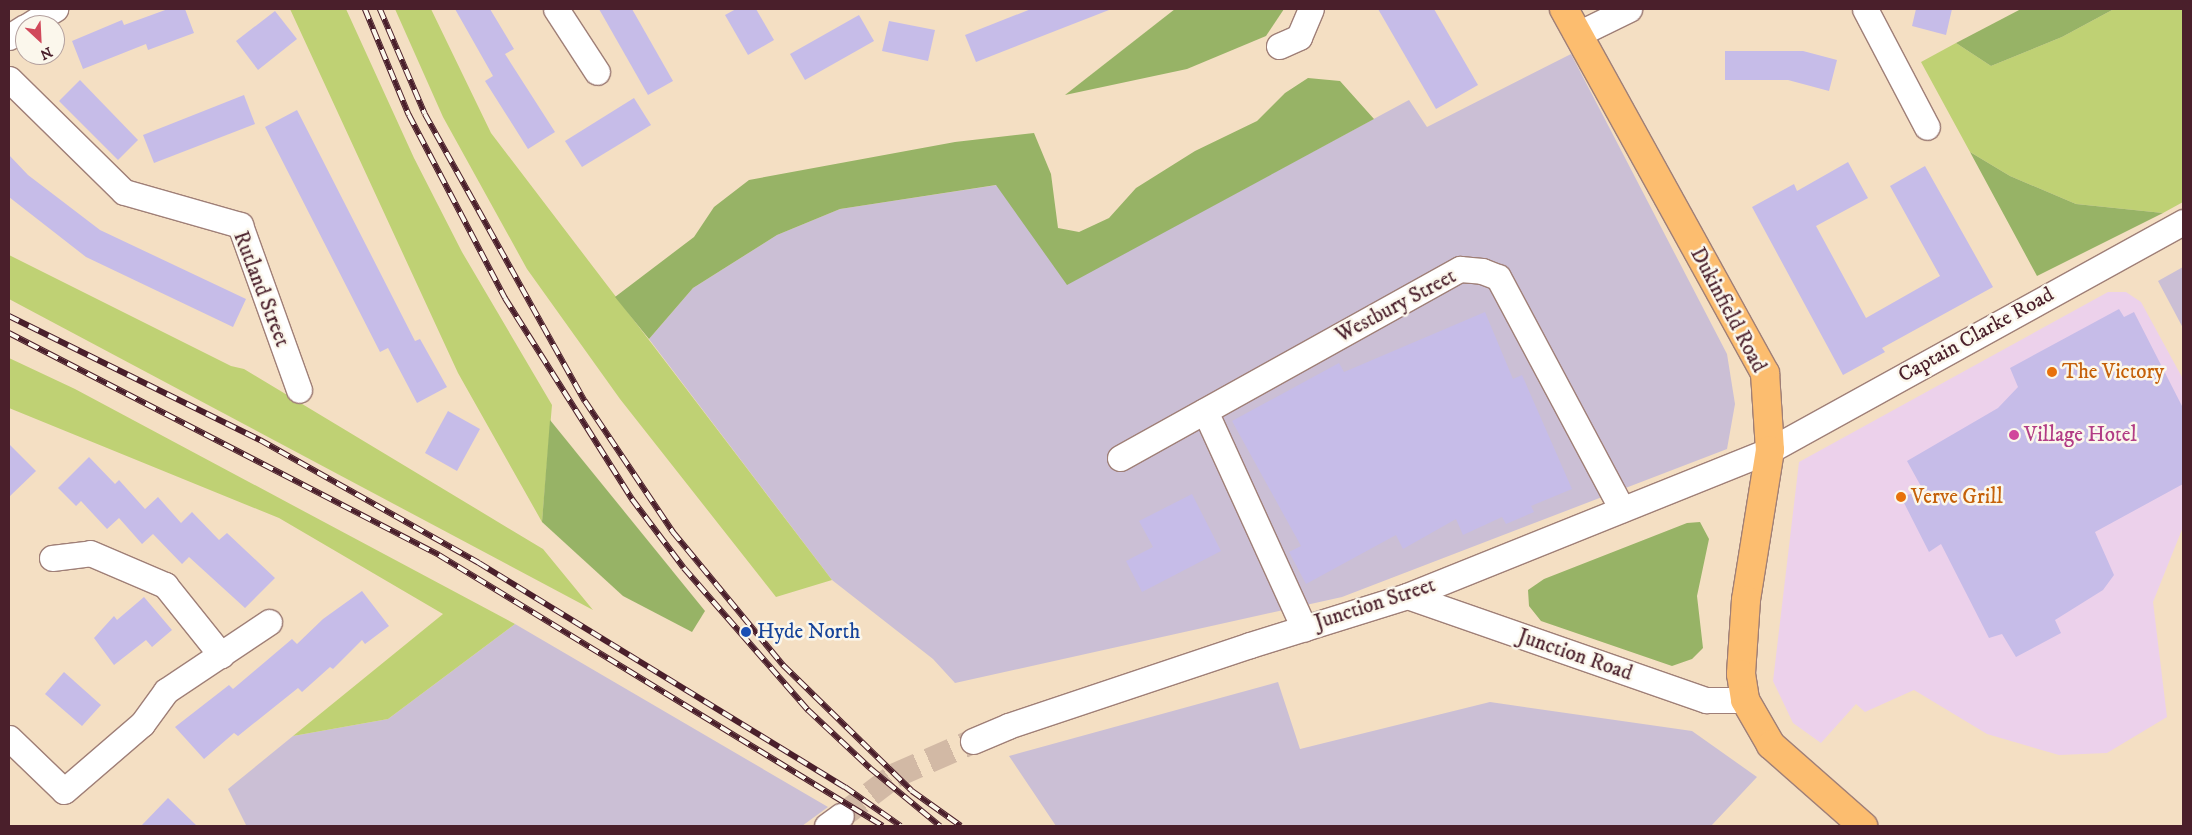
<!DOCTYPE html>
<html>
<head>
<meta charset="utf-8">
<style>
	body { margin:0 }
	#map { position:relative; width:2192px; height:835px; overflow:hidden; background:#f4dfc3; font-family:"IM FELL DW Pica",serif }
	div>[style] { position:absolute }
	[style*='--x'] { left:calc(var(--x)*1px); top:calc(var(--y)*1px); width:calc(var(--w)*1px); rotate:calc(var(--a)*1deg) }
	.built>* { inset:0; background:#ecd1eb }
	.industrial>* { inset:0; background:#cbbfd5 }
	.green>* { inset:0; background:#bfd174 }
	.forest>* { inset:0; background:#97b366 }
	.building>* { inset:0; background:#c6bce8 }
	.minor-tunnel>* { height:25px; margin-top:-12.5px; transform-origin:0; background:repeating-linear-gradient(90deg,#d2b9a5 0 25px,transparent 0 37px) }
	.roads { filter:drop-shadow(1px 0 #9f7f77) drop-shadow(-1px 0 #9f7f77) drop-shadow(0 1px #9f7f77) drop-shadow(0 -1px #9f7f77) }
	.minor>* { height:25px; margin:-12.5px; padding:0 12.5px; transform-origin:12.5px; border-radius:12.5px; background:#fff }
	.primary>* { height:28px; margin:-14px; padding:0 14px; transform-origin:14px; border-radius:14px; background:#fcbd6f }
	.rail>* { height:5.5px; margin-top:-2.75px; transform-origin:0; background:repeating-linear-gradient(90deg,#fbf7ec 0 11px,#4a1f2b 0 22px); box-sizing:border-box; border-block:1px solid #4a1f2b }
	.dots>* { width:14px; height:14px; translate:-50% -50%; box-sizing:border-box; border:2px solid #fbf7ec; border-radius:50% }
	span { translate:-50% -50%; white-space:nowrap; text-align:center; line-height:1.15; -webkit-text-stroke:5px #fbf7ec; paint-order:stroke }
	.street-label { font-size:21px; color:#4a1f2b }
	.food-label { font-size:21px; color:#c56008 }
	.left { translate:0 -50%; text-align:left }
	.hotel-label { font-size:21px; color:#b23c85 }
	.transit-label { font-size:21px; color:#164399 }
	.frame { position:absolute; inset:0; border:10px solid #4a1f2b; pointer-events:none }
	.north { position:absolute; left:15px; top:15px; width:50px; height:50px; box-sizing:border-box; background:#fbf7ec; border:1px solid #b4a19f; border-radius:50%; rotate:155deg; font-size:14px; font-weight:700; line-height:20px; text-align:center; color:#4a1f2b }
	.north::after { content:''; display:block; margin:auto; width:18px; height:22px; background:#d1495b; clip-path:polygon(50% 0,100% 100%,50% 72%,0 100%) }
</style>
</head>
<body>
<div id="map">
	<div class="built">
		<div style="clip-path:polygon(2108px 292px,2126px 292px,2141px 302px,2183px 379px,2183px 527px,2153px 602px,2167px 717px,2107px 753px,2059px 755px,1987px 734px,1914px 690px,1865px 712px,1856px 704px,1821px 743px,1793px 723px,1773px 681px,1799px 462px)"></div>
	</div>
	<div class="industrial">
		<div style="clip-path:polygon(1571px 54px,1727px 354px,1735px 404px,1727px 449px,1342px 597px,955px 683px,933px 659px,832px 580px,649px 339px,693px 288px,777px 235px,840px 209px,997px 185px,1067px 284px,1409px 100px,1427px 127px)"></div>
		<div style="clip-path:polygon(2183px 267px,2183px 328px,2158px 281px)"></div>
		<div style="clip-path:polygon(515px 624px,828px 807px,802px 826px,246px 825px,228px 789px,293px 736px,388px 719px)"></div>
		<div style="clip-path:polygon(1278px 682px,1300px 749px,1490px 702px,1692px 731px,1757px 777px,1711px 826px,1056px 826px,1009px 756px)"></div>
	</div>
	<div class="green">
		<div style="clip-path:polygon(290px 9px,346px 9px,414px 158px,462px 252px,552px 405px,542px 522px,458px 373px)"></div>
		<div style="clip-path:polygon(395px 9px,431px 9px,491px 133px,832px 580px,776px 597px,620px 399px,527px 269px,443px 117px)"></div>
		<div style="clip-path:polygon(2114px 9px,2183px 9px,2183px 202px,2163px 213px,2076px 204px,2010px 176px,1970px 152px,1921px 62px,1956px 43px,1991px 66px,2062px 37px)"></div>
		<div style="clip-path:polygon(9px 255px,231px 366px,244px 369px,543px 549px,593px 610px,9px 299px)"></div>
		<div style="clip-path:polygon(9px 358px,75px 389px,515px 624px,388px 719px,293px 736px,443px 614px,279px 518px,9px 408px)"></div>
	</div>
	<div class="forest">
		<div style="clip-path:polygon(1175px 9px,1284px 9px,1266px 36px,1187px 69px,1065px 95px)"></div>
		<div style="clip-path:polygon(2021px 9px,2114px 9px,2062px 37px,1991px 66px,1956px 43px)"></div>
		<div style="clip-path:polygon(1308px 78px,1340px 81px,1374px 119px,1067px 285px,996px 185px,840px 209px,777px 235px,693px 288px,649px 339px,615px 297px,694px 237px,714px 207px,749px 180px,955px 142px,1034px 133px,1051px 174px,1058px 228px,1079px 232px,1109px 218px,1136px 188px,1195px 151px,1257px 121px,1285px 93px)"></div>
		<div style="clip-path:polygon(1970px 152px,2010px 176px,2076px 204px,2163px 213px,2037px 276px)"></div>
		<div style="clip-path:polygon(550px 420px,705px 611px,692px 632px,623px 596px,542px 522px)"></div>
		<div style="clip-path:polygon(1700px 522px,1709px 539px,1697px 596px,1703px 648px,1692px 659px,1672px 666px,1541px 621px,1529px 606px,1528px 590px,1544px 579px,1687px 523px)"></div>
	</div>
	<div class="building">
		<div style="clip-path:polygon(168px 9px,185px 9px,194px 33px,148px 50px,146px 44px,83px 69px,72px 41px,122px 20px,124px 25px)"></div>
		<div style="clip-path:polygon(455px 9px,490px 9px,514px 49px,505px 54px,555px 132px,528px 149px,485px 81px,493px 76px)"></div>
		<div style="clip-path:polygon(599px 9px,632px 9px,673px 81px,648px 95px)"></div>
		<div style="clip-path:polygon(736px 9px,756px 9px,774px 40px,748px 55px,725px 15px)"></div>
		<div style="clip-path:polygon(1031px 9px,1109px 9px,1109px 10px,976px 62px,965px 35px)"></div>
		<div style="clip-path:polygon(1378px 9px,1434px 9px,1478px 85px,1436px 109px)"></div>
		<div style="clip-path:polygon(1916px 9px,1952px 9px,1946px 35px,1912px 26px)"></div>
		<div style="clip-path:polygon(275px 11px,297px 39px,258px 70px,236px 41px)"></div>
		<div style="clip-path:polygon(859px 15px,874px 41px,805px 80px,790px 54px)"></div>
		<div style="clip-path:polygon(889px 21px,935px 30px,928px 61px,882px 51px)"></div>
		<div style="clip-path:polygon(1725px 51px,1803px 51px,1837px 60px,1829px 91px,1788px 80px,1725px 80px)"></div>
		<div style="clip-path:polygon(80px 80px,138px 140px,118px 160px,59px 101px)"></div>
		<div style="clip-path:polygon(244px 95px,255px 124px,154px 163px,143px 135px)"></div>
		<div style="clip-path:polygon(634px 98px,651px 125px,582px 167px,565px 141px)"></div>
		<div style="clip-path:polygon(297px 110px,415px 341px,420px 339px,447px 387px,417px 403px,388px 348px,380px 352px,265px 127px)"></div>
		<div style="clip-path:polygon(9px 155px,28px 175px,100px 230px,246px 299px,233px 327px,86px 257px,9px 197px)"></div>
		<div style="clip-path:polygon(1848px 162px,1868px 198px,1816px 226px,1866px 318px,1940px 276px,1890px 186px,1925px 166px,1993px 287px,1882px 348px,1885px 352px,1843px 375px,1752px 207px,1794px 184px,1797px 191px)"></div>
		<div style="clip-path:polygon(2119px 309px,2124px 317px,2134px 312px,2183px 408px,2183px 484px,2095px 532px,2114px 575px,2103px 590px,2055px 620px,2061px 633px,2016px 657px,2002px 634px,1989px 638px,1941px 544px,1929px 552px,1901px 497px,1923px 490px,1907px 461px,1998px 408px,2018px 387px,2010px 368px)"></div>
		<div style="clip-path:polygon(1485px 312px,1513px 379px,1522px 375px,1572px 489px,1531px 506px,1534px 512px,1506px 524px,1502px 517px,1463px 535px,1456px 519px,1403px 549px,1396px 535px,1306px 584px,1289px 552px,1301px 546px,1232px 421px,1339px 363px,1344px 372px)"></div>
		<div style="clip-path:polygon(448px 411px,480px 429px,457px 471px,425px 453px)"></div>
		<div style="clip-path:polygon(9px 444px,36px 471px,9px 497px)"></div>
		<div style="clip-path:polygon(89px 457px,115px 484px,119px 480px,145px 509px,158px 497px,181px 523px,192px 512px,219px 540px,227px 533px,275px 578px,245px 608px,189px 557px,182px 564px,153px 534px,142px 544px,119px 518px,107px 529px,81px 501px,76px 506px,58px 488px)"></div>
		<div style="clip-path:polygon(1192px 494px,1221px 551px,1142px 592px,1126px 561px,1153px 547px,1139px 521px)"></div>
		<div style="clip-path:polygon(362px 591px,389px 626px,365px 644px,362px 640px,333px 669px,330px 667px,302px 692px,298px 688px,238px 736px,234px 733px,204px 759px,175px 727px,229px 685px,233px 689px,292px 639px,297px 644px,323px 619px)"></div>
		<div style="clip-path:polygon(144px 597px,172px 630px,152px 647px,146px 640px,114px 665px,94px 638px,114px 616px,117px 620px)"></div>
		<div style="clip-path:polygon(64px 672px,101px 705px,82px 726px,45px 694px)"></div>
		<div style="clip-path:polygon(168px 798px,197px 826px,141px 826px)"></div>
	</div>
	<div class="minor-tunnel">
		<div style="--x:841;--y:816;--w:68;--a:-37.2"></div>
		<div style="--x:895;--y:775;--w:85;--a:-23.6"></div>
	</div>
	<div class="roads">
		<div class="minor">
			<div style="--x:556;--y:9;--w:75;--a:56.9"></div>
			<div style="--x:1865;--y:9;--w:133;--a:62.3"></div>
			<div style="--x:29;--y:25;--w:31;--a:-32"></div>
			<div style="--x:1578;--y:34;--w:57;--a:-26.1"></div>
			<div style="--x:9;--y:37;--w:19;--a:-32"></div>
			<div style="--x:1279;--y:46;--w:22;--a:-24"></div>
			<div style="--x:1299;--y:37;--w:30;--a:-67"></div>
			<div style="--x:9;--y:79;--w:161;--a:44.5"></div>
			<div style="--x:124;--y:192;--w:121;--a:15.9"></div>
			<div style="--x:240;--y:225;--w:175;--a:70.3"></div>
			<div style="--x:1205;--y:411;--w:239;--a:65.5"></div>
			<div style="--x:1120;--y:458;--w:389;--a:-29.1"></div>
			<div style="--x:1460;--y:269;--w:22;--a:5"></div>
			<div style="--x:1482;--y:271;--w:17;--a:21"></div>
			<div style="--x:1498;--y:277;--w:263;--a:61.9"></div>
			<div style="--x:52;--y:558;--w:38;--a:-7"></div>
			<div style="--x:90;--y:553;--w:82;--a:23.1"></div>
			<div style="--x:165;--y:585;--w:90;--a:51.3"></div>
			<div style="--x:1407;--y:596;--w:317;--a:19.2"></div>
			<div style="--x:1706;--y:700;--w:39;--a:0"></div>
			<div style="--x:9;--y:738;--w:76;--a:43.9"></div>
			<div style="--x:64;--y:791;--w:103;--a:-40.7"></div>
			<div style="--x:142;--y:724;--w:41;--a:-54"></div>
			<div style="--x:166;--y:691;--w:124;--a:-33.8"></div>
			<div style="--x:973;--y:741;--w:38;--a:-23"></div>
			<div style="--x:1008;--y:726;--w:255;--a:-18.5"></div>
			<div style="--x:1250;--y:645;--w:164;--a:-17.3"></div>
			<div style="--x:1407;--y:596;--w:391;--a:-21.9"></div>
			<div style="--x:1770;--y:450;--w:472;--a:-28.9"></div>
			<div style="--x:827;--y:826;--w:17;--a:-36"></div>
		</div>
		<div class="primary">
			<div style="--x:1564;--y:9;--w:416;--a:61.1"></div>
			<div style="--x:1765;--y:373;--w:77;--a:86.3"></div>
			<div style="--x:1770;--y:450;--w:152;--a:99.1"></div>
			<div style="--x:1746;--y:600;--w:74;--a:93.9"></div>
			<div style="--x:1741;--y:674;--w:26;--a:81"></div>
			<div style="--x:1745;--y:700;--w:52;--a:60"></div>
			<div style="--x:1771;--y:745;--w:123;--a:41.4"></div>
		</div>
	</div>
	<div class="rail">
		<div style="--x:365;--y:9;--w:115;--a:67.5"></div>
		<div style="--x:409;--y:115;--w:207;--a:62.3"></div>
		<div style="--x:505;--y:298;--w:238;--a:57.7"></div>
		<div style="--x:632;--y:499;--w:86;--a:53"></div>
		<div style="--x:684;--y:568;--w:189;--a:48.9"></div>
		<div style="--x:808;--y:710;--w:85;--a:43.1"></div>
		<div style="--x:870;--y:768;--w:91;--a:39.6"></div>
		<div style="--x:380;--y:9;--w:114;--a:66.8"></div>
		<div style="--x:425;--y:114;--w:329;--a:60.9"></div>
		<div style="--x:585;--y:401;--w:158;--a:56.1"></div>
		<div style="--x:673;--y:532;--w:173;--a:50.4"></div>
		<div style="--x:783;--y:665;--w:180;--a:44.3"></div>
		<div style="--x:912;--y:791;--w:60;--a:35.5"></div>
		<div style="--x:9;--y:316;--w:280;--a:26.3"></div>
		<div style="--x:260;--y:440;--w:251;--a:29.3"></div>
		<div style="--x:479;--y:563;--w:429;--a:31.5"></div>
		<div style="--x:845;--y:787;--w:68;--a:34.9"></div>
		<div style="--x:9;--y:333;--w:484;--a:27.3"></div>
		<div style="--x:439;--y:555;--w:520;--a:31.4"></div>
	</div>
	<div class="dots">
		<div style="left:2052px;top:372px;background:#e8710a"></div>
		<div style="left:2014px;top:435px;background:#d1479c"></div>
		<div style="left:1901px;top:497px;background:#e8710a"></div>
		<div style="left:746px;top:632px;background:#1a4fb4"></div>
	</div>
	<div class="street-label">
		<span style="left:261px;top:289px;rotate:69deg">Rutland Street</span>
		<span style="left:1396px;top:306px;rotate:-28deg">Westbury Street</span>
		<span style="left:1728px;top:310px;rotate:62deg">Dukinfield Road</span>
		<span style="left:1976px;top:335px;rotate:-29deg">Captain Clarke Road</span>
		<span style="left:1375px;top:604px;rotate:-18deg">Junction Street</span>
		<span style="left:1575px;top:655px;rotate:19deg">Junction Road</span>
	</div>
	<div class="food-label">
		<span class="left" style="left:2062px;top:372px">The Victory</span>
		<span class="left" style="left:1911px;top:497px">Verve Grill</span>
	</div>
	<div class="hotel-label">
		<span class="left" style="left:2024px;top:435px">Village Hotel</span>
	</div>
	<div class="transit-label">
		<span class="left" style="left:757px;top:632px">Hyde North</span>
	</div>
	<div class="frame"></div>
	<div class="north">N</div>
</div>
</body>
</html>
